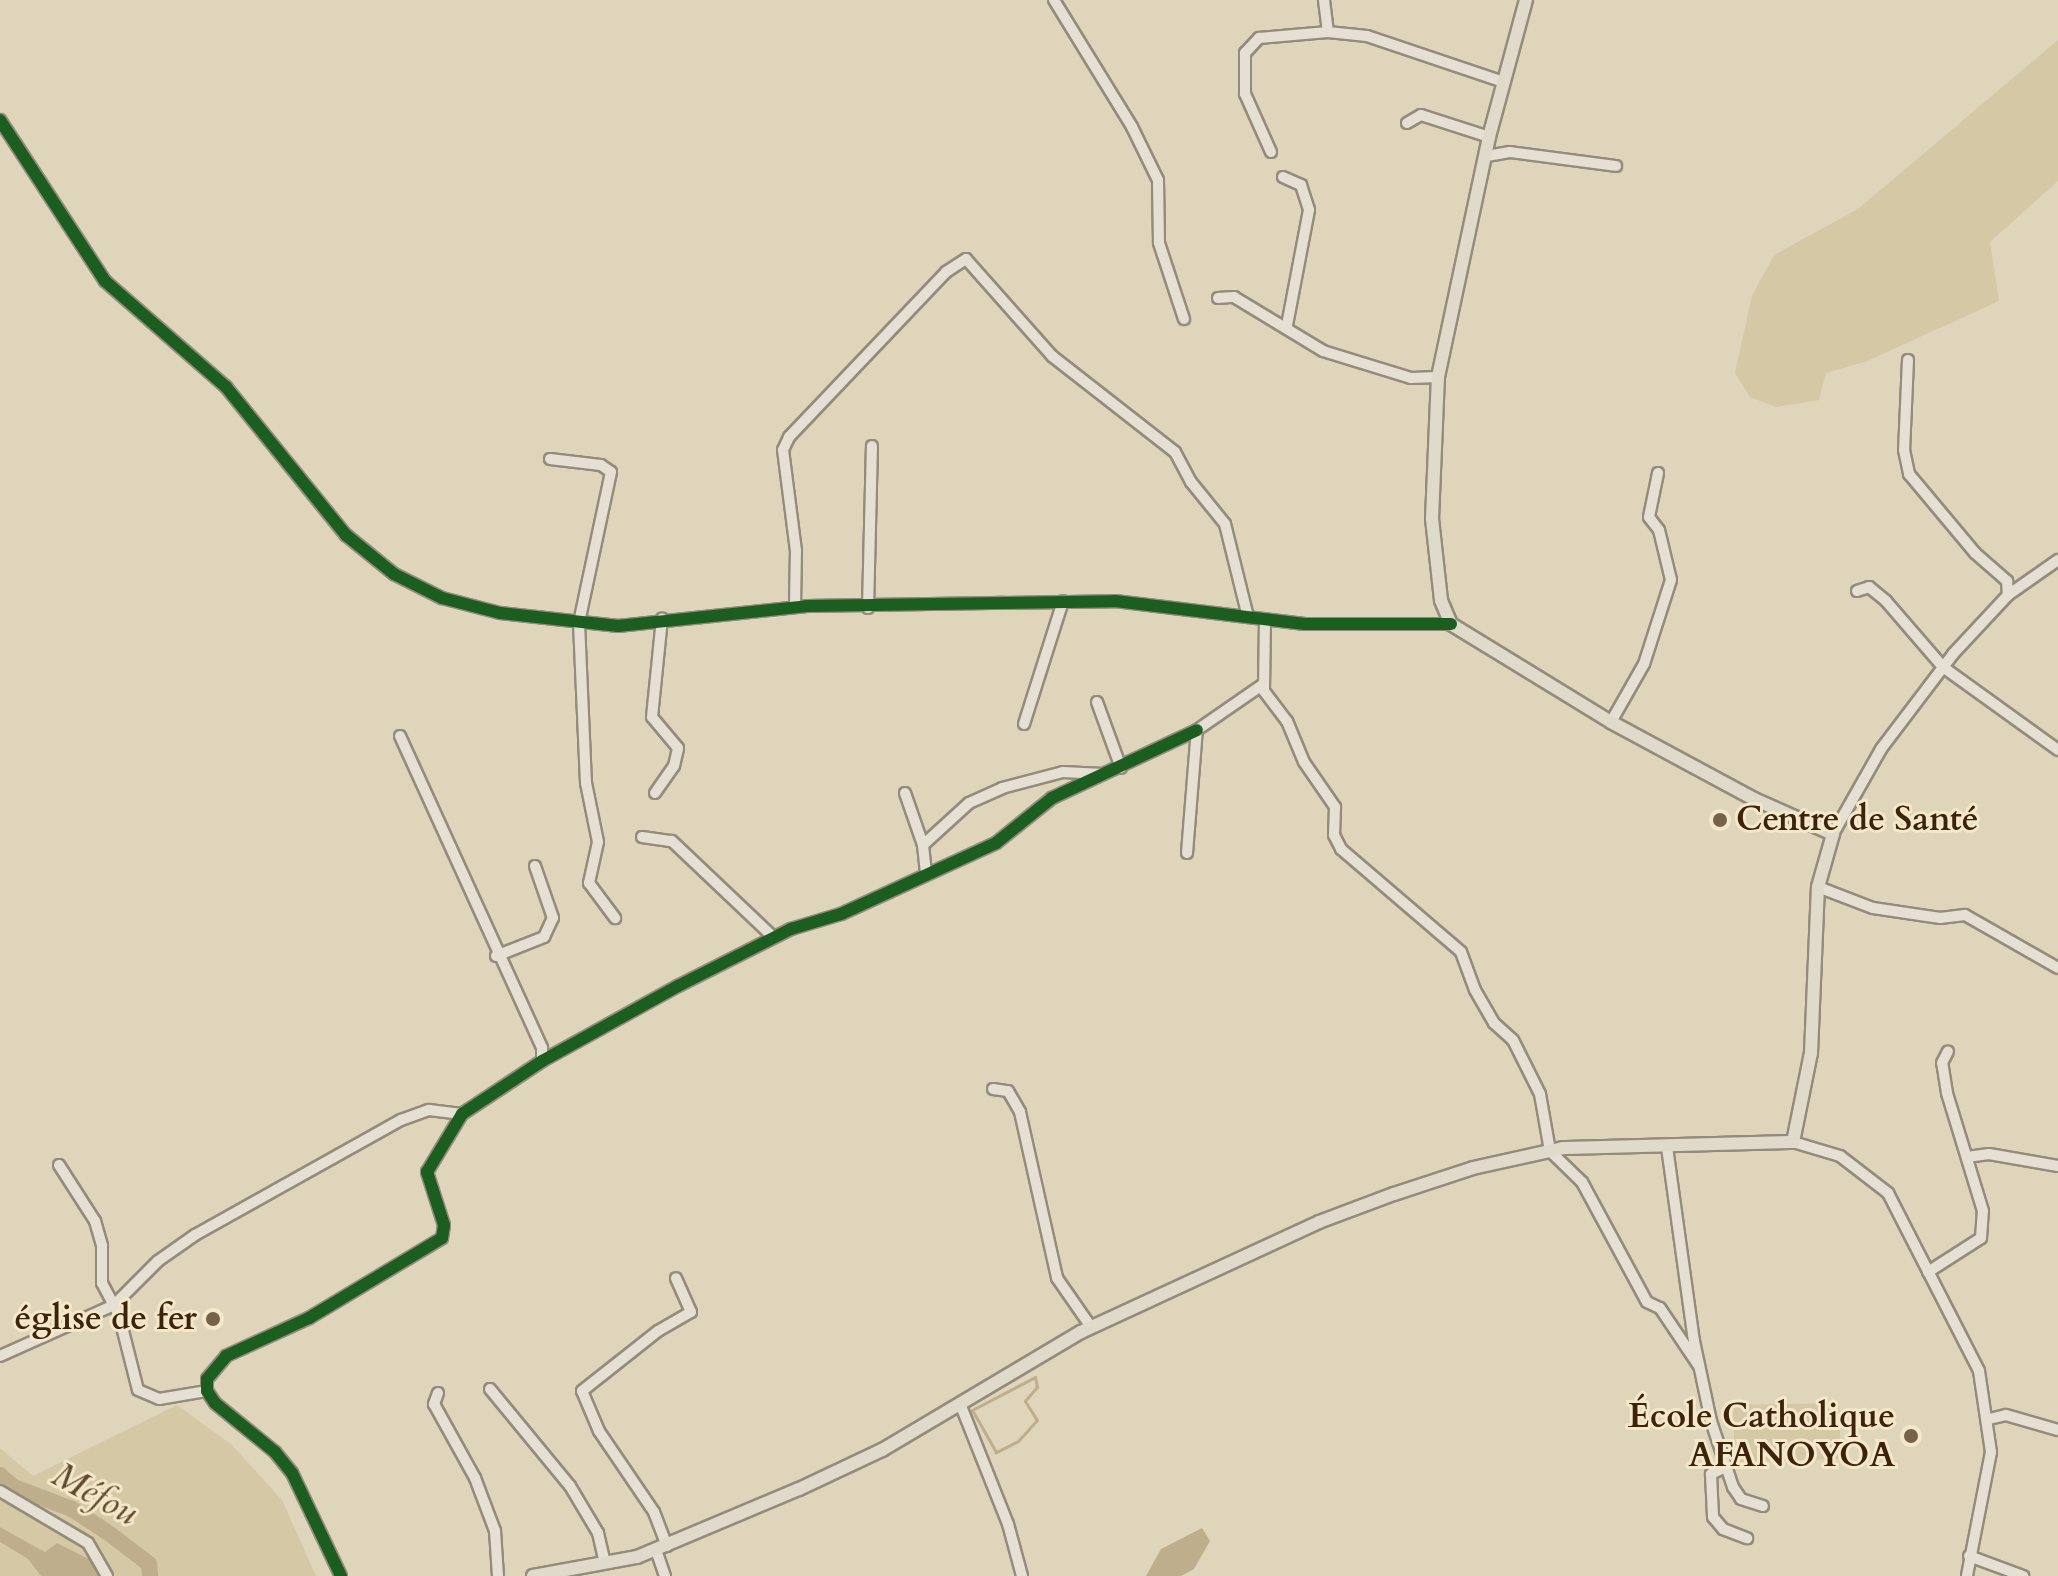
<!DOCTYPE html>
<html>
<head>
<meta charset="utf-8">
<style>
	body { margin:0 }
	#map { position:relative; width:2058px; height:1576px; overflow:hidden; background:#ded5bb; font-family:Cardo,serif }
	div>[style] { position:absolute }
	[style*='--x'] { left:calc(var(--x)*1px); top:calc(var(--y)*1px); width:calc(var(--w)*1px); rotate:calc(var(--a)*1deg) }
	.green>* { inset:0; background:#d5c8a4 }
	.water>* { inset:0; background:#beae8b }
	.stream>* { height:3px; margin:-1.5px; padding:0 1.5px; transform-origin:1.5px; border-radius:1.5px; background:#beae8b }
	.river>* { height:16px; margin:-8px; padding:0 8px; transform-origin:8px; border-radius:8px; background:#beae8b }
	.roads { filter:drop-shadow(2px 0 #948c7b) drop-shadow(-2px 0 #948c7b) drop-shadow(0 2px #948c7b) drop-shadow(0 -2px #948c7b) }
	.minor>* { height:10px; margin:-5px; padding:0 5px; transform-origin:5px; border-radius:5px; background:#e5e0d3 }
	.major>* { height:12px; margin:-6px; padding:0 6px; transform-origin:6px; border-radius:6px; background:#e0dacb }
	.cycleway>* { height:12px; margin:-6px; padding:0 6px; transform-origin:6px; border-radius:6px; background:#1b5e20 }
	.dots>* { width:22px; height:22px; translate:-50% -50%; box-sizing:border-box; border:4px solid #f3e8ca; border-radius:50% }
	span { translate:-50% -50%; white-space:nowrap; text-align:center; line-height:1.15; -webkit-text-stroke:6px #f3e8ca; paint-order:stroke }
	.poi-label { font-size:34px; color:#3e230b; font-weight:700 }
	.left { translate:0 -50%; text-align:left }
	.right { translate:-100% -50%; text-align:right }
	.water-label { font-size:36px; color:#60482b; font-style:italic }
</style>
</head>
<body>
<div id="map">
	<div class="green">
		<div style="clip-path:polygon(2058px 40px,2058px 181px,1990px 242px,1999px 301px,1867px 361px,1826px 373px,1819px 400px,1776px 407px,1750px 397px,1735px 373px,1752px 296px,1774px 255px,1858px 209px)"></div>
		<div style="clip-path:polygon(1839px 1403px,1841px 1459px,1735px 1462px,1733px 1405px)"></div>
		<div style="clip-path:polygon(177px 1405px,232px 1445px,282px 1500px,316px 1576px,100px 1576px,91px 1560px,57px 1543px,45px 1552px,0 1527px,0 1448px,33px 1476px)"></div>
		<div style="clip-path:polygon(0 1542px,28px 1559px,41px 1576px,0 1576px)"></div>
	</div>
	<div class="water">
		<div style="clip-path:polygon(0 1527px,45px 1552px,57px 1543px,91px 1560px,100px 1576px,41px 1576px,28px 1559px,0 1542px)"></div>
		<div style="clip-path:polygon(1202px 1528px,1210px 1541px,1194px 1569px,1181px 1576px,1146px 1576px,1161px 1549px)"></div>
	</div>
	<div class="stream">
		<div style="--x:1035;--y:1377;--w:10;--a:79"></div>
		<div style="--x:1037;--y:1387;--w:18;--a:131"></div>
		<div style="--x:1025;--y:1401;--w:22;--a:58"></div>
		<div style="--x:1037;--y:1420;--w:28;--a:132"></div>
		<div style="--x:1018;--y:1441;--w:25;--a:153"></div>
		<div style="--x:996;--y:1452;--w:48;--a:-119.7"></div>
		<div style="--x:972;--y:1410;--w:71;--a:-27.6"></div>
	</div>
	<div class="river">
		<div style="--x:0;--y:1475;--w:18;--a:41"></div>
		<div style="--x:14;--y:1487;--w:62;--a:20.8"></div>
		<div style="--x:72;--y:1509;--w:45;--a:33.3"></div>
		<div style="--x:110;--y:1534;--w:49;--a:37.6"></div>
		<div style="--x:149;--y:1564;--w:12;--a:85"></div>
	</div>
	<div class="roads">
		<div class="minor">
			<div style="--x:1054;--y:0;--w:149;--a:58.4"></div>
			<div style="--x:1132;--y:127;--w:59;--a:63.9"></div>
			<div style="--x:1158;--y:180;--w:63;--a:89.1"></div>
			<div style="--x:1159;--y:243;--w:80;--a:71.8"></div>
			<div style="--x:1324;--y:0;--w:32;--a:83"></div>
			<div style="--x:0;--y:120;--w:192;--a:56.9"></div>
			<div style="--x:105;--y:281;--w:161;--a:41.2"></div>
			<div style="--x:226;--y:387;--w:191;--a:51"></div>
			<div style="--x:346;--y:535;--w:62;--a:39.1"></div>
			<div style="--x:394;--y:574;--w:54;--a:26.6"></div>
			<div style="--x:442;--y:598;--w:60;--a:14.5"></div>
			<div style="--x:500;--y:613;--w:119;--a:6.3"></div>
			<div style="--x:618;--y:626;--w:190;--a:-6"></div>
			<div style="--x:807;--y:606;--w:308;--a:-0.9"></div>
			<div style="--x:1115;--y:601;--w:191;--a:6.9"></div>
			<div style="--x:1305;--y:624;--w:146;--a:0"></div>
			<div style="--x:1407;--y:123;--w:16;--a:-30"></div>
			<div style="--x:1421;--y:115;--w:71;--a:17.9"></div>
			<div style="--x:1271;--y:152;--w:64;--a:-114.1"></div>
			<div style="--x:1245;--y:94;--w:41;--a:-90"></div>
			<div style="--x:1245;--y:53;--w:21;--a:-47"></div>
			<div style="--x:1259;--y:38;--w:69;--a:-5"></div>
			<div style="--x:1328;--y:32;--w:39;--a:6"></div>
			<div style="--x:1367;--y:36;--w:145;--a:18.6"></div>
			<div style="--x:1487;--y:156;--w:23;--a:-10"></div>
			<div style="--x:1510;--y:152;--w:107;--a:7.5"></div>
			<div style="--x:1283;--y:177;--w:20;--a:24"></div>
			<div style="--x:1301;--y:185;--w:26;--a:72"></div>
			<div style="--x:1309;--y:210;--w:117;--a:100.8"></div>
			<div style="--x:1218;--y:298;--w:16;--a:-4"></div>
			<div style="--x:1234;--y:297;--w:104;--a:31.2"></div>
			<div style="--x:1323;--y:351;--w:92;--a:17.1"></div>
			<div style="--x:1411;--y:378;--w:27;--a:-2"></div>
			<div style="--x:1908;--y:360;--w:90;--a:92.5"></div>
			<div style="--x:1904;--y:450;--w:25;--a:78"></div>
			<div style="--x:1909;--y:474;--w:103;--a:50.1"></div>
			<div style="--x:1975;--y:553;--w:43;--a:41.2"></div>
			<div style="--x:2007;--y:581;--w:14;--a:86"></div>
			<div style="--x:550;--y:459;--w:51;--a:6.7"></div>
			<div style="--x:601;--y:465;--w:12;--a:35"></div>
			<div style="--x:611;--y:472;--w:154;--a:102"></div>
			<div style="--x:579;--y:623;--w:160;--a:87.5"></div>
			<div style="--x:586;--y:783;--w:60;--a:78.5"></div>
			<div style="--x:598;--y:842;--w:42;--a:102.4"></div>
			<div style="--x:589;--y:883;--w:44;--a:53.4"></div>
			<div style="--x:1857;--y:591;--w:13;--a:-18"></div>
			<div style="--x:1869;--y:587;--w:22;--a:39"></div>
			<div style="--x:1886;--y:601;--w:87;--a:49.2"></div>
			<div style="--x:1943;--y:667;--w:142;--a:35.8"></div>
			<div style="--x:795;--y:606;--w:55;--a:-89"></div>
			<div style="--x:796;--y:551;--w:102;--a:-97.3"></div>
			<div style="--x:783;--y:450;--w:14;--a:-65"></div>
			<div style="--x:789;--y:437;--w:228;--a:-46.4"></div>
			<div style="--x:946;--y:272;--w:24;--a:-33"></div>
			<div style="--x:966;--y:259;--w:130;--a:48.4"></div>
			<div style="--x:1052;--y:356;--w:156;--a:38"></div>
			<div style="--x:1175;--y:452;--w:34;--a:62"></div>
			<div style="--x:1191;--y:482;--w:54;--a:51"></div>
			<div style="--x:1225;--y:524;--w:92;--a:76.1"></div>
			<div style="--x:868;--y:608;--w:162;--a:-88.6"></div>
			<div style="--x:1265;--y:619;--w:72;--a:90.8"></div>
			<div style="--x:1264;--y:691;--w:38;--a:53"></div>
			<div style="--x:1287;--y:721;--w:44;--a:67.5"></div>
			<div style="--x:1304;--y:762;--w:55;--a:55.4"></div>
			<div style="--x:1335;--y:807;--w:28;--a:92"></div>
			<div style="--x:1334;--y:835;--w:16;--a:63"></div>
			<div style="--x:1341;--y:849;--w:158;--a:40.6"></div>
			<div style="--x:1461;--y:952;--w:40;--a:69.8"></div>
			<div style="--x:1475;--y:990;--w:38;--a:60"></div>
			<div style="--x:1494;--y:1023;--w:25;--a:42"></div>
			<div style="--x:1513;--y:1040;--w:60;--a:63.4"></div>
			<div style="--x:1540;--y:1094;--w:58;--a:80"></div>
			<div style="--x:1550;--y:1151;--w:45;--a:44.1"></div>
			<div style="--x:1582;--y:1182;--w:136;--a:61.6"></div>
			<div style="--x:1647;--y:1302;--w:14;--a:25"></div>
			<div style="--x:1660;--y:1308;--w:70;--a:56.1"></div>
			<div style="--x:1097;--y:702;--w:70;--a:70"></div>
			<div style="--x:1611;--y:722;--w:67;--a:-60.4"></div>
			<div style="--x:1644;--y:664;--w:88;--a:-72.2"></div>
			<div style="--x:1671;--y:580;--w:51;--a:-103.5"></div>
			<div style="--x:1659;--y:530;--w:16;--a:-128"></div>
			<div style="--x:1649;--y:517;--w:45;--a:-78.4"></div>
			<div style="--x:1024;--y:724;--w:129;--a:-72.4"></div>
			<div style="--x:400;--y:736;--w:343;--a:65.5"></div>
			<div style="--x:542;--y:1048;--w:13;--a:90"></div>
			<div style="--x:655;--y:793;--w:33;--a:-55"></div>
			<div style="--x:674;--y:766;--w:18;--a:-77"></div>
			<div style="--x:678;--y:748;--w:40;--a:-130"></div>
			<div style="--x:652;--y:717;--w:99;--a:-84.2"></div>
			<div style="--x:905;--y:793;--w:55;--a:70.9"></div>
			<div style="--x:923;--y:845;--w:27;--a:84"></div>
			<div style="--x:1833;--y:834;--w:98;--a:-60.5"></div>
			<div style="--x:1881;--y:749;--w:119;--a:-52.8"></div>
			<div style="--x:1953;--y:654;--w:81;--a:-47"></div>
			<div style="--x:2008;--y:595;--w:61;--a:-35"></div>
			<div style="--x:642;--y:837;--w:30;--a:8"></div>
			<div style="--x:672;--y:841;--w:139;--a:43.5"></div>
			<div style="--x:923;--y:845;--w:62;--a:-42.4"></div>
			<div style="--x:969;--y:803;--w:36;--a:-24"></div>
			<div style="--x:1002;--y:788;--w:63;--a:-14.7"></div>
			<div style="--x:1063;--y:772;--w:40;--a:2.9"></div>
			<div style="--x:1187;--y:853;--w:123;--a:-85.4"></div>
			<div style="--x:1197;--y:730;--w:79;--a:-34.7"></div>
			<div style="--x:1818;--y:887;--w:59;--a:20.9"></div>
			<div style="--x:1873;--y:908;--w:68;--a:8.5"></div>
			<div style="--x:1940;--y:918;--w:25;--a:-7"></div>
			<div style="--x:1965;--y:915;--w:107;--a:29.7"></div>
			<div style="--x:496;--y:956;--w:52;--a:-21.6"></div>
			<div style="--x:544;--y:937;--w:21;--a:-65"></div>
			<div style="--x:553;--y:918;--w:55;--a:-109.1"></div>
			<div style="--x:993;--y:1089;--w:15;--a:8"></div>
			<div style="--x:1008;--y:1091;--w:24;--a:60"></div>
			<div style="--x:1020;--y:1112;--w:170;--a:77.4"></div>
			<div style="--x:1057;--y:1278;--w:60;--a:55.2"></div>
			<div style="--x:1793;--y:1142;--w:49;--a:16.6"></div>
			<div style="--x:1840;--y:1156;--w:61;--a:37.6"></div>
			<div style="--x:1888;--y:1193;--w:200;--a:62.9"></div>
			<div style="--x:1979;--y:1371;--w:82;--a:81.6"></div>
			<div style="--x:1991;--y:1452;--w:126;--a:101"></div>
			<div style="--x:1667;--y:1147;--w:196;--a:82.1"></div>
			<div style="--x:1694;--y:1341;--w:82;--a:78"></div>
			<div style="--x:1711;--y:1421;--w:70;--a:71.6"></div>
			<div style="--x:1733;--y:1487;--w:14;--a:56"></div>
			<div style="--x:1741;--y:1499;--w:23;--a:18"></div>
			<div style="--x:1967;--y:1157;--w:22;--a:-8"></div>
			<div style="--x:1989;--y:1154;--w:70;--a:9.9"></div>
			<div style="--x:59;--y:1165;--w:67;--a:57.3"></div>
			<div style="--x:95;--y:1221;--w:26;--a:74"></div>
			<div style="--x:102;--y:1246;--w:37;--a:90"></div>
			<div style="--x:102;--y:1283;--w:36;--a:62"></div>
			<div style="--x:119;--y:1315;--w:77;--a:75.8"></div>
			<div style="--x:138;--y:1390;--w:23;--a:23"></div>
			<div style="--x:159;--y:1399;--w:49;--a:-9.5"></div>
			<div style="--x:1928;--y:1272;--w:63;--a:-32.7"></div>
			<div style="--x:1981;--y:1238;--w:27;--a:-86"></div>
			<div style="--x:1983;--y:1211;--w:123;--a:-107"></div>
			<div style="--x:1947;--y:1093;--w:30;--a:-99"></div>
			<div style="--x:1942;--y:1063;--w:13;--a:-63"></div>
			<div style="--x:0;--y:1356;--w:125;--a:-24.1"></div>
			<div style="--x:114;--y:1305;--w:62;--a:-45"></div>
			<div style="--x:158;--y:1261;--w:45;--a:-35.1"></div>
			<div style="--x:195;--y:1235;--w:236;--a:-29.2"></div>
			<div style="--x:401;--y:1120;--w:30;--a:-20"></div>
			<div style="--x:429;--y:1110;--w:33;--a:7"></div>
			<div style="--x:490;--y:1389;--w:126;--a:50.5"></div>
			<div style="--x:570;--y:1486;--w:55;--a:59.2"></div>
			<div style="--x:598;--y:1533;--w:31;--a:77"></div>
			<div style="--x:438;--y:1393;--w:12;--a:110"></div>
			<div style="--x:434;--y:1404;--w:85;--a:61"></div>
			<div style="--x:475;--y:1478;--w:57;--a:69.3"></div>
			<div style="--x:495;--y:1531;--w:45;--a:86.2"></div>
			<div style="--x:961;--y:1406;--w:127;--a:68.3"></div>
			<div style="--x:1008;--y:1524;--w:54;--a:74.9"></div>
			<div style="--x:1989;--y:1419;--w:17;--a:-13"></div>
			<div style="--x:2006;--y:1415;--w:54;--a:16.1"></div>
			<div style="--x:1725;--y:1467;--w:16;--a:153"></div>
			<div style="--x:1711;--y:1474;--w:43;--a:87.3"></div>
			<div style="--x:1713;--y:1517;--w:16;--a:50"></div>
			<div style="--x:1723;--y:1529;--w:26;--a:21"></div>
			<div style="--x:0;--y:1491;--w:102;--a:30.6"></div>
			<div style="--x:88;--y:1543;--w:38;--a:60"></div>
			<div style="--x:667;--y:1546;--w:36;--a:-111"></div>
			<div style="--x:654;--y:1512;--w:98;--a:-124.2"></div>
			<div style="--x:599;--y:1431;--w:43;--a:-113"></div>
			<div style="--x:582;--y:1391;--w:97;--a:-38.3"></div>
			<div style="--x:658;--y:1331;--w:38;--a:-30"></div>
			<div style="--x:691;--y:1312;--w:37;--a:-114"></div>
			<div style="--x:656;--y:1550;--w:28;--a:71"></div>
			<div style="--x:1969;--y:1556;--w:58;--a:20.3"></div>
			<div style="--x:341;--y:1576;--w:114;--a:-115.4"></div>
			<div style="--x:292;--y:1473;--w:27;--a:-129"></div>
			<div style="--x:275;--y:1452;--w:77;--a:-140.8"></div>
			<div style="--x:215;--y:1403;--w:14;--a:-124"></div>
			<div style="--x:207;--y:1391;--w:12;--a:-90"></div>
			<div style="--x:207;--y:1379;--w:30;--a:-50"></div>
			<div style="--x:226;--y:1356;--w:91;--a:-24.6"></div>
			<div style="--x:309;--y:1318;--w:155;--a:-31"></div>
			<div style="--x:442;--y:1238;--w:13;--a:-81"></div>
			<div style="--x:444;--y:1225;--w:56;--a:-107.8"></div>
			<div style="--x:427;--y:1172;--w:68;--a:-58.9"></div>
			<div style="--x:462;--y:1114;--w:96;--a:-33.5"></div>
			<div style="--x:542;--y:1061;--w:155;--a:-28.9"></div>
			<div style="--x:678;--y:986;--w:127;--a:-26.8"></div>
			<div style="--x:791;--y:929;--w:52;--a:-16.7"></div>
			<div style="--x:841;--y:914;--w:170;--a:-24.6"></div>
			<div style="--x:996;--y:843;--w:72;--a:-38.8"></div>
			<div style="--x:1052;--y:798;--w:160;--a:-25.1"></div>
		</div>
		<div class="major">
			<div style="--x:533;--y:1576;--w:106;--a:-10.4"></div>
			<div style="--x:637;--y:1557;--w:176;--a:-22.8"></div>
			<div style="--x:799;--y:1489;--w:92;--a:-25.2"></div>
			<div style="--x:882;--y:1450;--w:231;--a:-30.7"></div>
			<div style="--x:1081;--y:1332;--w:262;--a:-24.8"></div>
			<div style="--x:1319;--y:1222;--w:80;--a:-20.5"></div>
			<div style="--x:1394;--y:1194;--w:83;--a:-18.2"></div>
			<div style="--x:1473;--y:1168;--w:92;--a:-12.5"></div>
			<div style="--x:1563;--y:1148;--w:230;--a:-1.5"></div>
			<div style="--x:1793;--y:1142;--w:91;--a:-78.6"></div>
			<div style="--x:1811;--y:1053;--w:166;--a:-87.6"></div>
			<div style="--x:1818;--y:887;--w:55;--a:-74.2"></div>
			<div style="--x:1833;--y:834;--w:86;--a:-156.1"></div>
			<div style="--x:1754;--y:799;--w:162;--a:-151.7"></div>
			<div style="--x:1611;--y:722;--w:188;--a:-148.5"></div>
			<div style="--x:1451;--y:624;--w:26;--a:-113"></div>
			<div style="--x:1441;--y:600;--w:81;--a:-96.3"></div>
			<div style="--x:1432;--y:519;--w:142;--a:-87.6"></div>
			<div style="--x:1438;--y:377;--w:245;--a:-78"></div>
			<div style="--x:1489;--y:137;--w:142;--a:-74.9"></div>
		</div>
	</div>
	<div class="cycleway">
		<div style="--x:0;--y:120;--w:192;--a:56.9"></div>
		<div style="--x:105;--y:281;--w:161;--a:41.2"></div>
		<div style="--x:226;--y:387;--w:191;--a:51"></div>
		<div style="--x:346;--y:535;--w:62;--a:39.1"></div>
		<div style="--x:394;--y:574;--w:54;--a:26.6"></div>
		<div style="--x:442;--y:598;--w:60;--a:14.5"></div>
		<div style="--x:500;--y:613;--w:119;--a:6.3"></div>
		<div style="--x:618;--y:626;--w:190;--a:-6"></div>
		<div style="--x:807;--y:606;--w:308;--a:-0.9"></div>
		<div style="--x:1115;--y:601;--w:191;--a:6.9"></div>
		<div style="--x:1305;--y:624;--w:146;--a:0"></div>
		<div style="--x:341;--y:1576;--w:114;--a:-115.4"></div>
		<div style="--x:292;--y:1473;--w:27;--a:-129"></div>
		<div style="--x:275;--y:1452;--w:77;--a:-140.8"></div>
		<div style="--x:215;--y:1403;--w:14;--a:-124"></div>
		<div style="--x:207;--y:1391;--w:12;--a:-90"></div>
		<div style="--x:207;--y:1379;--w:30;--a:-50"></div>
		<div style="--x:226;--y:1356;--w:91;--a:-24.6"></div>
		<div style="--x:309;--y:1318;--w:155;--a:-31"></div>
		<div style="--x:442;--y:1238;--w:13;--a:-81"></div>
		<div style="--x:444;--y:1225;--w:56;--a:-107.8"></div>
		<div style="--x:427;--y:1172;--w:68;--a:-58.9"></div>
		<div style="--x:462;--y:1114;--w:96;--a:-33.5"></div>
		<div style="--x:542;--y:1061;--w:155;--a:-28.9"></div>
		<div style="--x:678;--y:986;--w:127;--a:-26.8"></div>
		<div style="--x:791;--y:929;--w:52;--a:-16.7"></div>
		<div style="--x:841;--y:914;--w:170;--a:-24.6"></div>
		<div style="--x:996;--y:843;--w:72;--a:-38.8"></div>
		<div style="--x:1052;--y:798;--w:160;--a:-25.1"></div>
	</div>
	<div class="dots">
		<div style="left:1720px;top:820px;background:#766149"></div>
		<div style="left:213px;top:1319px;background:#766149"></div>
		<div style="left:1911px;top:1436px;background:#766149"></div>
	</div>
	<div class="poi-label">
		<span class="left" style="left:1736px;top:820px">Centre de Santé</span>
		<span class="right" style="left:197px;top:1319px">église de fer</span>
		<span class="right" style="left:1895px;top:1436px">École Catholique<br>AFANOYOA</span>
	</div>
	<div class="water-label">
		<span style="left:95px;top:1494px;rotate:29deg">Méfou</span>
	</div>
</div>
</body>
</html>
